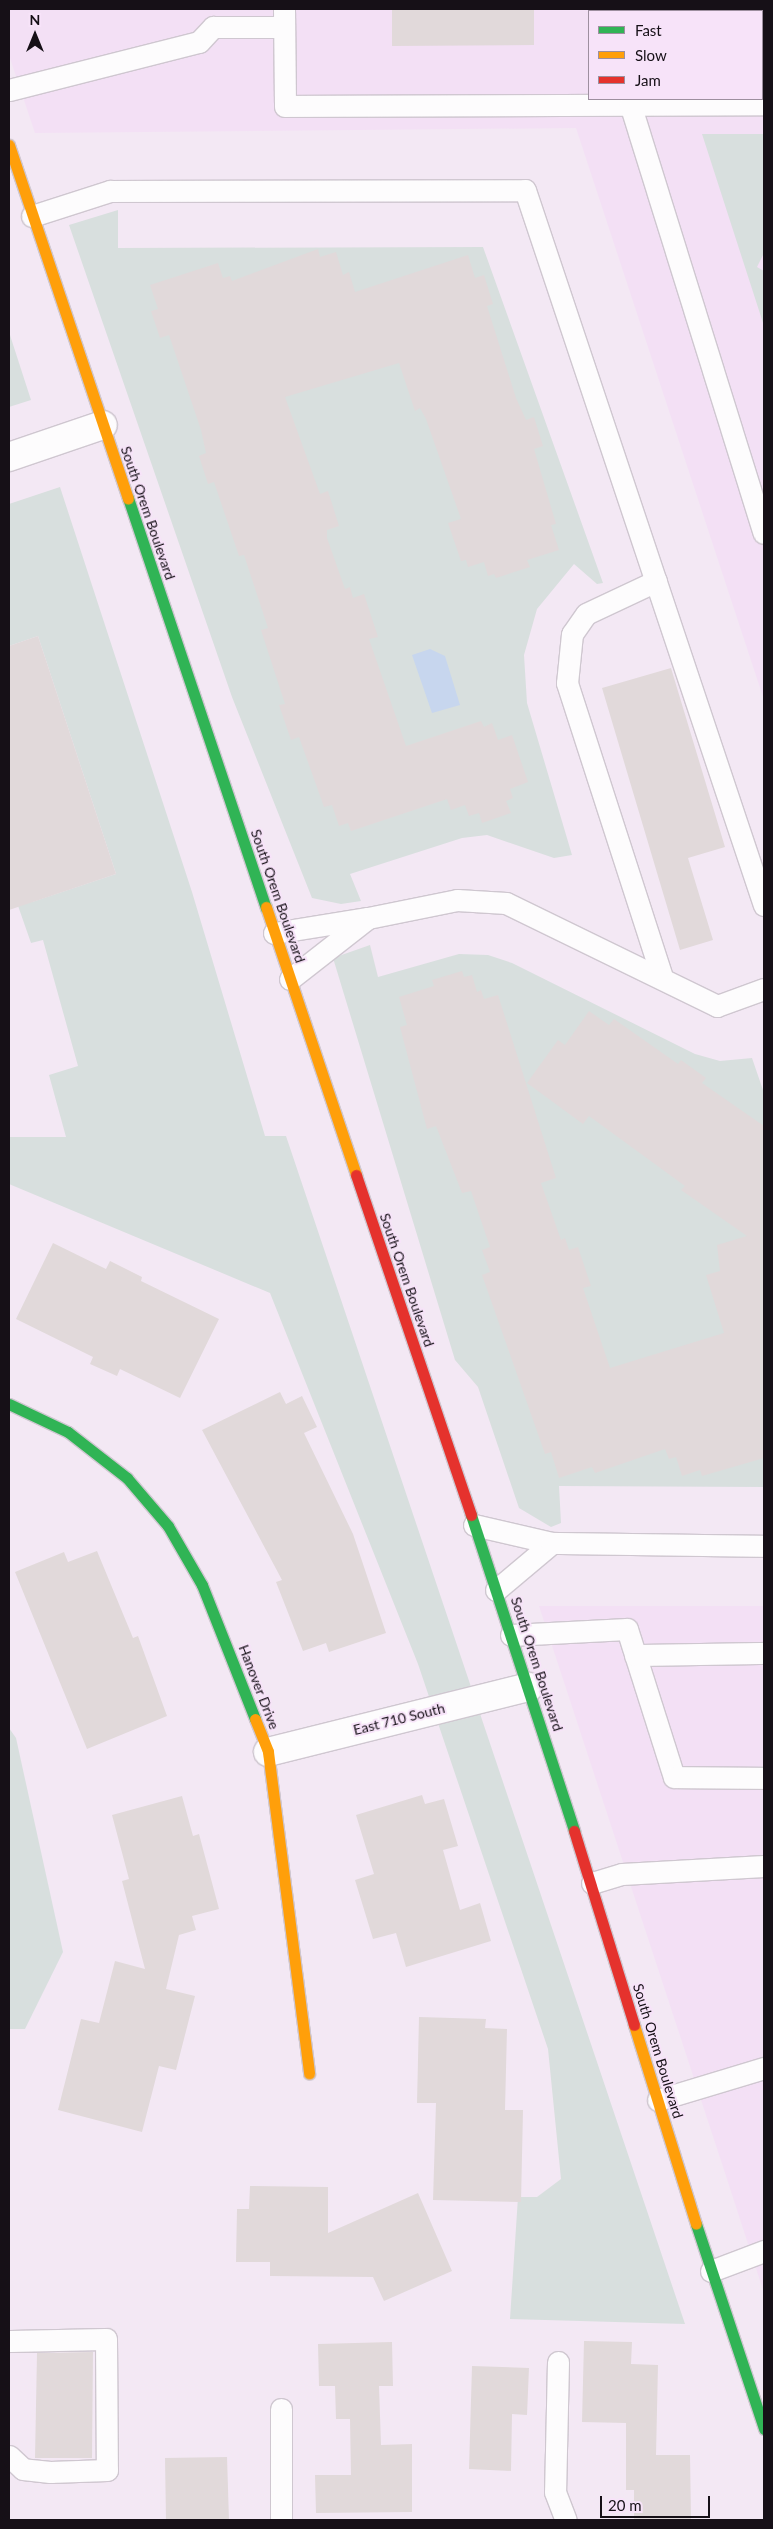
<!DOCTYPE html>
<html>
<head>
<meta charset="utf-8">
<style>
	body { margin:0 }
	#map { position:relative; width:773px; height:2529px; overflow:hidden; background:#f3e8f4; font-family:Lato,sans-serif }
	div>[style] { position:absolute }
	[style*='--x'] { left:calc(var(--x)*1px); top:calc(var(--y)*1px); width:calc(var(--w)*1px); rotate:calc(var(--a)*1deg) }
	.built>* { inset:0; background:#f3e0f5 }
	.green>* { inset:0; background:#d8dfde }
	.water>* { inset:0; background:#c7d6ee }
	.building>* { inset:0; background:#e1d9da }
	.roads { filter:drop-shadow(1px 0 #cfc7d0) drop-shadow(-1px 0 #cfc7d0) drop-shadow(0 1px #cfc7d0) drop-shadow(0 -1px #cfc7d0) }
	.lane>* { height:21px; margin:-10.5px; padding:0 10.5px; transform-origin:10.5px; border-radius:10.5px; background:#fdfcfd }
	.street>* { height:28px; margin:-14px; padding:0 14px; transform-origin:14px; border-radius:14px; background:#fdfcfd }
	.fast>* { height:11px; margin:-5.5px; padding:0 5.5px; transform-origin:5.5px; border-radius:5.5px; background:#30b455 }
	.slow>* { height:11px; margin:-5.5px; padding:0 5.5px; transform-origin:5.5px; border-radius:5.5px; background:#ff9f0a }
	.jam>* { height:11px; margin:-5.5px; padding:0 5.5px; transform-origin:5.5px; border-radius:5.5px; background:#e5322d }
	span { translate:-50% -50%; white-space:nowrap; text-align:center; line-height:1.15; -webkit-text-stroke:4px #f7e3f9; paint-order:stroke }
	.street-label { font-size:14px; color:#161017 }
	.frame { position:absolute; inset:0; border:10px solid #161017; pointer-events:none }
	.legend { position:absolute; left:588px; top:10px; width:175px; height:90px; box-sizing:border-box; background:#f7e3f9; border:1px solid #9d8f9f; margin:0; padding:6px 9px; list-style:none; font-size:15px; color:#161017 }
	.legend li { display:flex; align-items:center; gap:10px; height:25px }
	.legend b { width:25px; border:1px solid #9d8f9f }
	.north { position:absolute; left:10px; top:10px; width:50px; height:50px; -webkit-text-stroke:4px #f7e3f9; paint-order:stroke; rotate:0deg; font-size:14px; font-weight:700; line-height:20px; text-align:center; color:#161017 }
	.north::after { content:''; display:block; margin:auto; width:18px; height:22px; background:#161017; clip-path:polygon(50% 0,100% 100%,50% 72%,0 100%) }
	.scale { position:absolute; left:600px; top:2496px; width:110px; height:22px; box-sizing:border-box; border:2px solid #161017; border-top:0; padding-left:6px; font-size:15px; line-height:18px; white-space:nowrap; color:#161017; -webkit-text-stroke:4px #f7e3f9; paint-order:stroke }
</style>
</head>
<body>
<div id="map">
	<div class="built">
		<div style="clip-path:polygon(evenodd,9px 9px,764px 9px,764px 700px,576px 128px,35px 133px,9px 55px,9px 9px,589px 11px,762px 11px,762px 99px,589px 99px,589px 11px)"></div>
		<div style="clip-path:polygon(539px 1606px,764px 1606px,764px 2293px,725px 2173px)"></div>
	</div>
	<div class="green">
		<div style="clip-path:polygon(702px 134px,764px 134px,764px 253px,757px 267px,764px 271px,764px 326px)"></div>
		<div style="clip-path:polygon(118px 210px,118px 248px,483px 247px,603px 583px,597px 584px,574px 564px,537px 609px,524px 655px,527px 703px,572px 855px,554px 858px,487px 835px,462px 838px,350px 874px,361px 901px,341px 904px,312px 898px,232px 697px,69px 225px)"></div>
		<div style="clip-path:polygon(9px 332px,31px 400px,9px 407px)"></div>
		<div style="clip-path:polygon(60px 487px,192px 892px,265px 1136px,286px 1136px,685px 2324px,510px 2319px,518px 2197px,537px 2197px,561px 2179px,548px 2049px,418px 1664px,270px 1293px,9px 1184px,9px 1137px,66px 1137px,49px 1075px,78px 1066px,43px 940px,31px 943px,9px 880px,9px 832px,32px 902px,116px 874px,38px 636px,9px 646px,9px 504px)"></div>
		<div style="clip-path:polygon(370px 945px,378px 977px,459px 954px,488px 955px,512px 963px,695px 1054px,720px 1061px,752px 1058px,764px 1093px,764px 1487px,559px 1486px,561px 1523px,551px 1527px,519px 1508px,478px 1387px,455px 1360px,333px 958px)"></div>
		<div style="clip-path:polygon(9px 1728px,16px 1738px,63px 1952px,25px 2029px,9px 2029px)"></div>
	</div>
	<div class="water">
		<div style="clip-path:polygon(430px 649px,445px 656px,460px 705px,432px 713px,412px 655px)"></div>
	</div>
	<div class="building">
		<div style="clip-path:polygon(392px 9px,534px 9px,534px 45px,392px 46px)"></div>
		<div style="clip-path:polygon(318px 249px,320px 257px,336px 252px,343px 275px,349px 272px,355px 292px,468px 255px,475px 278px,484px 275px,493px 304px,487px 306px,516px 398px,526px 420px,534px 417px,543px 446px,534px 449px,556px 524px,551px 525px,559px 550px,527px 560px,530px 567px,496px 578px,494px 574px,488px 576px,484px 562px,468px 567px,466px 560px,461px 561px,448px 523px,461px 519px,426px 419px,420px 408px,415px 411px,399px 363px,285px 397px,320px 494px,328px 491px,339px 526px,327px 530px,327px 538px,345px 589px,350px 587px,353px 598px,364px 594px,378px 637px,369px 639px,406px 746px,481px 721px,484px 727px,492px 723px,498px 740px,512px 735px,528px 782px,510px 789px,513px 798px,506px 801px,511px 813px,482px 823px,479px 813px,469px 816px,465px 805px,451px 810px,447px 799px,351px 831px,348px 823px,339px 826px,332px 805px,324px 807px,299px 737px,291px 740px,279px 705px,285px 704px,261px 630px,268px 628px,244px 555px,239px 556px,214px 482px,208px 484px,199px 456px,206px 453px,201px 430px,169px 335px,160px 338px,151px 311px,158px 309px,150px 285px,218px 263px,223px 278px,230px 276px,232px 281px)"></div>
		<div style="clip-path:polygon(38px 636px,116px 874px,9px 910px,9px 646px)"></div>
		<div style="clip-path:polygon(671px 668px,725px 847px,688px 858px,713px 940px,680px 950px,602px 688px)"></div>
		<div style="clip-path:polygon(462px 971px,464px 977px,472px 975px,477px 992px,481px 990px,484px 999px,498px 995px,556px 1178px,541px 1183px,561px 1240px,565px 1238px,569px 1250px,578px 1247px,591px 1286px,583px 1288px,610px 1368px,724px 1333px,706px 1275px,720px 1271px,717px 1245px,747px 1236px,681px 1190px,685px 1186px,589px 1116px,583px 1124px,527px 1083px,558px 1040px,565px 1045px,589px 1011px,609px 1025px,614px 1019px,678px 1064px,681px 1060px,706px 1078px,702px 1083px,764px 1126px,764px 1458px,702px 1476px,700px 1470px,682px 1476px,676px 1457px,669px 1459px,665px 1449px,595px 1473px,592px 1467px,559px 1478px,551px 1452px,545px 1454px,482px 1275px,490px 1272px,482px 1250px,490px 1247px,471px 1191px,462px 1193px,436px 1126px,427px 1129px,400px 1027px,407px 1025px,399px 997px,434px 986px,432px 980px)"></div>
		<div style="clip-path:polygon(53px 1243px,106px 1269px,110px 1261px,142px 1277px,141px 1281px,219px 1319px,180px 1398px,120px 1369px,117px 1376px,90px 1364px,93px 1357px,16px 1319px)"></div>
		<div style="clip-path:polygon(280px 1392px,286px 1404px,302px 1396px,317px 1427px,304px 1433px,353px 1534px,386px 1633px,329px 1652px,326px 1643px,303px 1651px,276px 1582px,282px 1580px,202px 1430px)"></div>
		<div style="clip-path:polygon(97px 1551px,133px 1638px,138px 1636px,167px 1716px,87px 1749px,15px 1572px,64px 1552px,68px 1562px)"></div>
		<div style="clip-path:polygon(422px 1795px,425px 1804px,444px 1799px,458px 1846px,443px 1850px,460px 1910px,480px 1903px,491px 1941px,406px 1967px,396px 1933px,373px 1939px,355px 1880px,374px 1874px,356px 1815px)"></div>
		<div style="clip-path:polygon(182px 1796px,193px 1836px,199px 1834px,219px 1909px,192px 1916px,196px 1930px,179px 1935px,166px 1989px,195px 1996px,176px 2070px,159px 2066px,142px 2132px,58px 2110px,81px 2019px,99px 2023px,115px 1961px,145px 1969px,122px 1881px,129px 1879px,112px 1815px)"></div>
		<div style="clip-path:polygon(419px 2017px,486px 2019px,485px 2028px,507px 2029px,505px 2110px,523px 2110px,521px 2202px,433px 2200px,436px 2103px,417px 2103px)"></div>
		<div style="clip-path:polygon(250px 2186px,328px 2187px,328px 2233px,418px 2193px,452px 2271px,384px 2301px,373px 2277px,270px 2276px,270px 2262px,236px 2262px,237px 2209px,249px 2209px)"></div>
		<div style="clip-path:polygon(584px 2341px,632px 2342px,631px 2364px,658px 2365px,656px 2455px,690px 2455px,691px 2519px,634px 2520px,634px 2490px,626px 2490px,626px 2423px,582px 2422px)"></div>
		<div style="clip-path:polygon(392px 2342px,393px 2386px,379px 2386px,381px 2445px,412px 2444px,412px 2512px,316px 2513px,315px 2475px,351px 2475px,350px 2419px,336px 2419px,335px 2386px,319px 2386px,318px 2344px)"></div>
		<div style="clip-path:polygon(93px 2352px,92px 2458px,35px 2458px,37px 2353px)"></div>
		<div style="clip-path:polygon(472px 2366px,529px 2368px,527px 2415px,512px 2414px,511px 2471px,469px 2469px)"></div>
		<div style="clip-path:polygon(227px 2457px,229px 2520px,166px 2520px,165px 2458px)"></div>
	</div>
	<div class="roads">
		<div class="lane">
			<div style="--x:284;--y:9;--w:97;--a:89.4"></div>
			<div style="--x:285;--y:106;--w:479;--a:-0.2"></div>
			<div style="--x:717;--y:9;--w:2;--a:90"></div>
			<div style="--x:9;--y:90;--w:196;--a:-14.2"></div>
			<div style="--x:199;--y:42;--w:21;--a:-47"></div>
			<div style="--x:213;--y:27;--w:71;--a:0"></div>
			<div style="--x:630;--y:104;--w:449;--a:72.7"></div>
			<div style="--x:32;--y:216;--w:82;--a:-17.8"></div>
			<div style="--x:110;--y:191;--w:415;--a:-0.1"></div>
			<div style="--x:525;--y:190;--w:754;--a:71.52"></div>
			<div style="--x:656;--y:581;--w:77;--a:154.8"></div>
			<div style="--x:586;--y:614;--w:24;--a:125"></div>
			<div style="--x:572;--y:634;--w:49;--a:95.8"></div>
			<div style="--x:567;--y:683;--w:309;--a:72.1"></div>
			<div style="--x:368;--y:918;--w:91;--a:-11.4"></div>
			<div style="--x:457;--y:900;--w:49;--a:3.5"></div>
			<div style="--x:506;--y:903;--w:235;--a:26"></div>
			<div style="--x:717;--y:1006;--w:50;--a:-19.9"></div>
			<div style="--x:274;--y:933;--w:95;--a:-9.1"></div>
			<div style="--x:368;--y:918;--w:99;--a:142"></div>
			<div style="--x:474;--y:1525;--w:80;--a:13"></div>
			<div style="--x:552;--y:1543;--w:73;--a:140"></div>
			<div style="--x:552;--y:1543;--w:212;--a:0.8"></div>
			<div style="--x:511;--y:1635;--w:116;--a:-3"></div>
			<div style="--x:627;--y:1629;--w:155;--a:72.4"></div>
			<div style="--x:674;--y:1777;--w:90;--a:0.6"></div>
			<div style="--x:635;--y:1655;--w:129;--a:-0.9"></div>
			<div style="--x:592;--y:1883;--w:31;--a:-17"></div>
			<div style="--x:622;--y:1874;--w:142;--a:-3.2"></div>
			<div style="--x:658;--y:2100;--w:111;--a:-16.8"></div>
			<div style="--x:711;--y:2271;--w:57;--a:-20.7"></div>
			<div style="--x:9;--y:2341;--w:97;--a:-1.2"></div>
			<div style="--x:106;--y:2339;--w:131;--a:89.6"></div>
			<div style="--x:107;--y:2470;--w:57;--a:178"></div>
			<div style="--x:50;--y:2472;--w:27;--a:-174"></div>
			<div style="--x:23;--y:2469;--w:19;--a:-137"></div>
			<div style="--x:558;--y:2362;--w:130;--a:91.3"></div>
			<div style="--x:555;--y:2492;--w:30;--a:69"></div>
			<div style="--x:281;--y:2409;--w:111;--a:90"></div>
		</div>
		<div class="street">
			<div style="--x:9;--y:457;--w:99;--a:-18.8"></div>
			<div style="--x:268;--y:1752;--w:269;--a:-14"></div>
		</div>
		<div class="fast">
			<div style="--x:128;--y:498;--w:432;--a:71.4"></div>
			<div style="--x:9;--y:1404;--w:65;--a:25.4"></div>
			<div style="--x:68;--y:1432;--w:75;--a:37.9"></div>
			<div style="--x:127;--y:1478;--w:63;--a:49.5"></div>
			<div style="--x:168;--y:1526;--w:68;--a:60"></div>
			<div style="--x:202;--y:1585;--w:144;--a:68.4"></div>
			<div style="--x:471;--y:1515;--w:332;--a:71.9"></div>
			<div style="--x:696;--y:2224;--w:216;--a:71.6"></div>
		</div>
		<div class="slow">
			<div style="--x:9;--y:145;--w:373;--a:71.4"></div>
			<div style="--x:266;--y:907;--w:283;--a:71.4"></div>
			<div style="--x:255;--y:1719;--w:35;--a:68"></div>
			<div style="--x:268;--y:1752;--w:324;--a:82.7"></div>
			<div style="--x:634;--y:2025;--w:208;--a:72.7"></div>
		</div>
		<div class="jam">
			<div style="--x:356;--y:1175;--w:359;--a:71.3"></div>
			<div style="--x:574;--y:1831;--w:203;--a:72.8"></div>
		</div>
	</div>
	<div class="street-label">
		<span style="left:148px;top:513px;rotate:71deg">South Orem Boulevard</span>
		<span style="left:278px;top:896px;rotate:71deg">South Orem Boulevard</span>
		<span style="left:407px;top:1280px;rotate:71deg">South Orem Boulevard</span>
		<span style="left:537px;top:1664px;rotate:72deg">South Orem Boulevard</span>
		<span style="left:259px;top:1687px;rotate:69deg">Hanover Drive</span>
		<span style="left:399px;top:1719px;rotate:-14deg">East 710 South</span>
		<span style="left:658px;top:2051px;rotate:73deg">South Orem Boulevard</span>
	</div>
	<div class="frame"></div>
	<ul class="legend">
	<li><b style="height:6px;background:#30b455"></b>Fast</li>
	<li><b style="height:6px;background:#ff9f0a"></b>Slow</li>
	<li><b style="height:6px;background:#e5322d"></b>Jam</li>
	</ul>
	<div class="north">N</div>
	<div class="scale">20 m</div>
</div>
</body>
</html>
